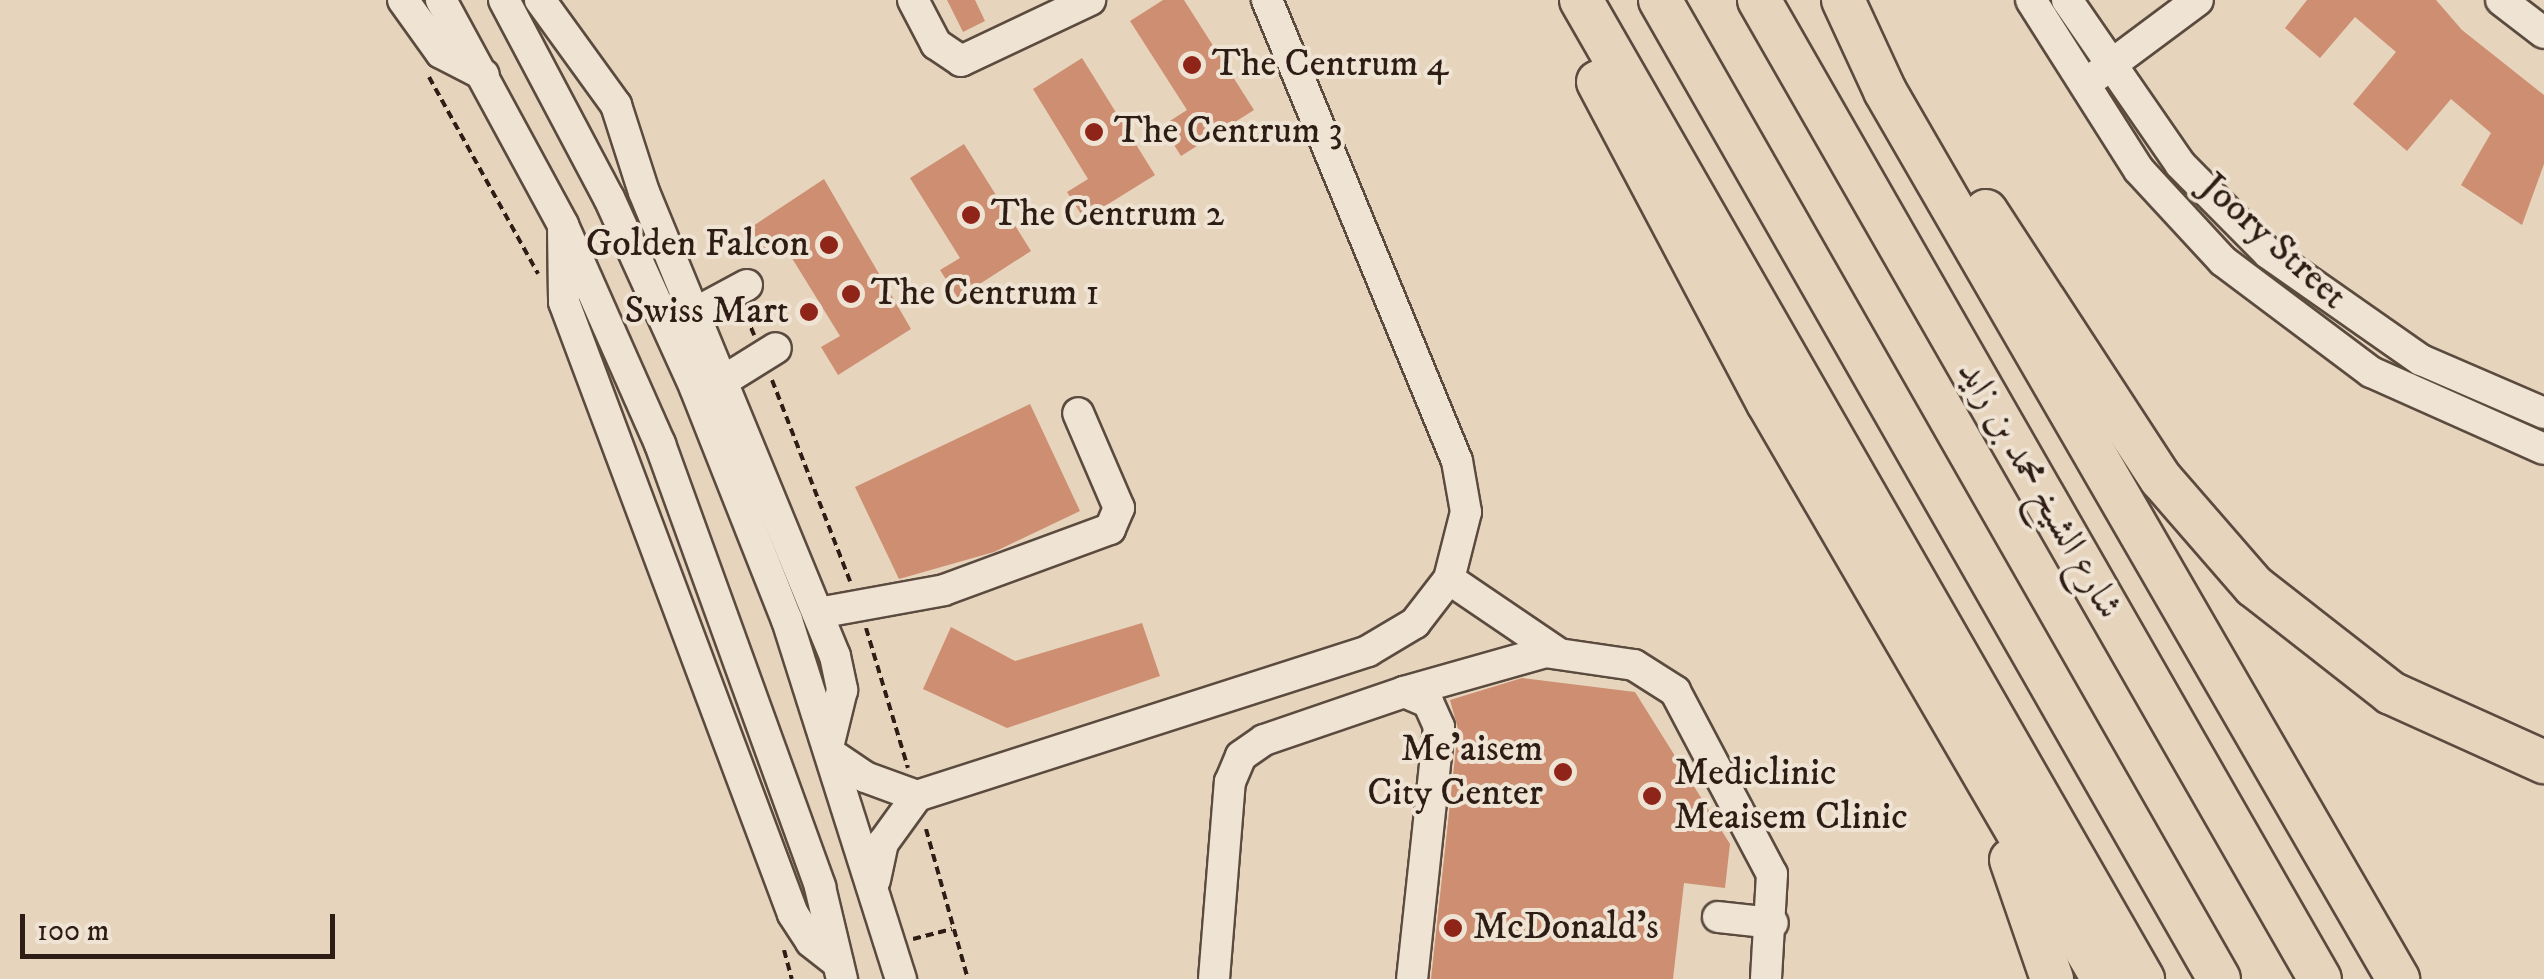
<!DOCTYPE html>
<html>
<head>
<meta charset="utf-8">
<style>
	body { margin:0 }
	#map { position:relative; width:2544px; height:979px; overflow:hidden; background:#e6d4bd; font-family:"IM FELL DW Pica",Amiri,serif }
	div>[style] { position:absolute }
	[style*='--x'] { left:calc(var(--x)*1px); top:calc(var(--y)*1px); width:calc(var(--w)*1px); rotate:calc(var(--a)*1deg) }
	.building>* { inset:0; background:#cd8e71 }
	.path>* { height:4px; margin-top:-2px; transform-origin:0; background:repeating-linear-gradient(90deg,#2d1d15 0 8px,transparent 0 13px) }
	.roads { filter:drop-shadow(2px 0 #5b4b3f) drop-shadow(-2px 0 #5b4b3f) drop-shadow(0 2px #5b4b3f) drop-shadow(0 -2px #5b4b3f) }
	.minor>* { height:30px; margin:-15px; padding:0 15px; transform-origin:15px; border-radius:15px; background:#efe3d4 }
	.highway>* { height:42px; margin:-21px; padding:0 21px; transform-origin:21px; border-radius:21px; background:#e6d4bd }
	.dots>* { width:28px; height:28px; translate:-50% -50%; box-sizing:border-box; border:5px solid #efe3d4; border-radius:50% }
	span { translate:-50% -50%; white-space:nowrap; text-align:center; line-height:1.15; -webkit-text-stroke:8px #efe3d4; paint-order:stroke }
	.poi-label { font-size:38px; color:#2d1d15 }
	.left { translate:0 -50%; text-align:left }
	.right { translate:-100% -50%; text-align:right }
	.street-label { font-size:38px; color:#2d1d15 }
	.scale { position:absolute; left:20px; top:914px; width:315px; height:45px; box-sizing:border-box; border:5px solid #2d1d15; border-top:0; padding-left:12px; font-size:30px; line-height:35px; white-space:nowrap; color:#2d1d15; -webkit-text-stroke:8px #efe3d4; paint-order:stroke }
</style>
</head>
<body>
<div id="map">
	<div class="building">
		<div style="clip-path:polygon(947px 0,975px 0,985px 21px,963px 32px)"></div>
		<div style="clip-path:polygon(1163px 0,1184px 0,1254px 110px,1181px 156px,1162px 126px,1187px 110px,1130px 21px)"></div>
		<div style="clip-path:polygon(2307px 0,2436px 0,2462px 30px,2544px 95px,2544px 164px,2522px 225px,2461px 185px,2491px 133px,2451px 99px,2407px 151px,2353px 104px,2396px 52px,2355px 17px,2320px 58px,2285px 28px)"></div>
		<div style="clip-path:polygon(1082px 58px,1155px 175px,1084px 219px,1067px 192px,1088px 179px,1033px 89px)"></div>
		<div style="clip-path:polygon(964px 144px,1031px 251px,958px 298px,940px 270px,960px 258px,910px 178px)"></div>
		<div style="clip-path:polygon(824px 179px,911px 329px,838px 375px,821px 347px,840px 336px,782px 242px,766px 252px,750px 228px)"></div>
		<div style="clip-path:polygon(1030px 404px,1080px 511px,994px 552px,899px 579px,855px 487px)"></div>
		<div style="clip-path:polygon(1142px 623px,1160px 676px,1007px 728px,923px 689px,951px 627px,1015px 661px)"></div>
		<div style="clip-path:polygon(1522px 678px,1635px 692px,1730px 844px,1725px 888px,1684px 883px,1673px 979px,1431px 979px,1458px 729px,1450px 700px)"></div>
	</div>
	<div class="path">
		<div style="--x:429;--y:77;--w:225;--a:61"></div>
		<div style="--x:746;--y:316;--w:21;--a:67"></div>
		<div style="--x:772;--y:380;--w:216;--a:68.8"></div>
		<div style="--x:866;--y:628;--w:146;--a:73.3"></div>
		<div style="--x:926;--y:829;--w:156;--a:74.4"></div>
		<div style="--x:913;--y:939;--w:40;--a:-14.4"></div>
		<div style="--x:784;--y:950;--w:30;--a:75"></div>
	</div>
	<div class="roads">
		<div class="minor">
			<div style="--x:403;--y:0;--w:65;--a:54.4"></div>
			<div style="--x:441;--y:53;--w:48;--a:27.1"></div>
			<div style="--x:441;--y:0;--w:256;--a:61.5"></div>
			<div style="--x:563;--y:225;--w:240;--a:66.1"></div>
			<div style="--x:660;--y:444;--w:471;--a:70.1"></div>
			<div style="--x:820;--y:887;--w:95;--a:76.6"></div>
			<div style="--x:504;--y:0;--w:224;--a:62.1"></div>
			<div style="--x:609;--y:198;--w:209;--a:65.6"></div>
			<div style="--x:695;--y:388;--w:250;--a:68.4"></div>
			<div style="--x:787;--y:620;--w:377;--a:72.4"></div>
			<div style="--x:540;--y:0;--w:130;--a:54.1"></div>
			<div style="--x:616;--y:105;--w:91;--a:72.2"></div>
			<div style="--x:644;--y:192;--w:502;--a:67.63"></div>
			<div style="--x:835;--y:656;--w:35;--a:78"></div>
			<div style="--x:842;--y:690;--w:55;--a:103.8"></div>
			<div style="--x:913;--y:0;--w:50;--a:62.4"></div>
			<div style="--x:936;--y:44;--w:30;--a:34"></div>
			<div style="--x:961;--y:61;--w:143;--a:-25.3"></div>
			<div style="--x:2031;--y:0;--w:201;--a:57.6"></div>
			<div style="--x:2139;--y:170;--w:124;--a:47.3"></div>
			<div style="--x:2223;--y:261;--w:185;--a:36.9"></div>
			<div style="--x:2371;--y:372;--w:189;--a:24"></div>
			<div style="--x:2067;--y:0;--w:199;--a:55.4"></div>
			<div style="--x:2180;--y:164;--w:125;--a:45.3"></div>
			<div style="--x:2268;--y:253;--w:187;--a:35"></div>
			<div style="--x:2421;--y:360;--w:134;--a:23.3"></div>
			<div style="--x:2501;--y:0;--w:54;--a:37.5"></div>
			<div style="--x:2092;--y:79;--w:132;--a:-36.7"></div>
			<div style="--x:563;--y:228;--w:74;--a:89.2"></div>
			<div style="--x:564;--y:302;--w:653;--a:69.49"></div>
			<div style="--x:793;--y:914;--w:33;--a:57"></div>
			<div style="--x:811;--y:942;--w:34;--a:38"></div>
			<div style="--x:695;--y:313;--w:59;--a:-28.3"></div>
			<div style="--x:723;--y:381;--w:62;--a:-31.9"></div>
			<div style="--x:1449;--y:579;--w:132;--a:34.2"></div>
			<div style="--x:818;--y:613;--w:128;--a:-10.3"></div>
			<div style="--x:944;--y:590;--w:177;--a:-20.2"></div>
			<div style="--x:1110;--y:529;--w:23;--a:-67"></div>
			<div style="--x:1119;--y:508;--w:103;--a:-113.3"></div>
			<div style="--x:1404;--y:692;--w:26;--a:23"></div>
			<div style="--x:1428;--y:702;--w:27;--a:66"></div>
			<div style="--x:1439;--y:727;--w:253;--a:96.1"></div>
			<div style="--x:834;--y:756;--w:37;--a:34"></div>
			<div style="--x:865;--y:777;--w:55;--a:20.1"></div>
			<div style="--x:875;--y:880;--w:38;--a:-78"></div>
			<div style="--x:883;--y:843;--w:58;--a:-54.1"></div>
			<div style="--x:917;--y:796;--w:474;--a:-17.8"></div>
			<div style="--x:1368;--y:651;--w:55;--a:-30.8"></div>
			<div style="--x:1415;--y:623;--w:56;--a:-52.3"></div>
			<div style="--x:1449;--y:579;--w:69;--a:-75.8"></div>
			<div style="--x:1466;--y:512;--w:52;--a:-100"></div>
			<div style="--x:1457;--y:461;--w:499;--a:-112.4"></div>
			<div style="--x:1718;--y:917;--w:55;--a:6.2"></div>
			<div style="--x:1214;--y:979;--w:198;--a:-85.4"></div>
			<div style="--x:1230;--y:782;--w:28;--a:-67"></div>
			<div style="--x:1241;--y:756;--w:28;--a:-35"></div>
			<div style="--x:1264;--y:740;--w:148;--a:-18.9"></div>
			<div style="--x:1404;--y:692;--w:147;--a:-15.8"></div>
			<div style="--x:1545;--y:652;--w:90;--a:8.3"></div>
			<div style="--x:1634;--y:665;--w:49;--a:32.4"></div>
			<div style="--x:1675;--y:691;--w:207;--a:62.1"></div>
			<div style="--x:1772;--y:874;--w:105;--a:93.3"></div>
		</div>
		<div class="highway">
			<div style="--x:1581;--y:0;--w:1129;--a:60.14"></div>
			<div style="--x:1660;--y:0;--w:1127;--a:60.27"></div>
			<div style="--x:1759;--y:0;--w:1128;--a:60.19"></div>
			<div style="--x:1843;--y:0;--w:100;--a:65.2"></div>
			<div style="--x:1885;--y:91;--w:1026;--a:59.98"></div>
			<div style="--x:1598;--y:82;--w:363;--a:62.1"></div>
			<div style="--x:1768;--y:403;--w:666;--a:59.82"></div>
			<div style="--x:1986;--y:211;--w:320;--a:56.9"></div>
			<div style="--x:2161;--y:479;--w:142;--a:49"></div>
			<div style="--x:2254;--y:586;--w:174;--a:38"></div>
			<div style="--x:2391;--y:693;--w:168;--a:24.3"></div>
			<div style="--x:2011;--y:860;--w:126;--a:71"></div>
		</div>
	</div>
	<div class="dots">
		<div style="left:1192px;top:65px;background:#8f2418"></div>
		<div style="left:1094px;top:132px;background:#8f2418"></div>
		<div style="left:971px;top:215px;background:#8f2418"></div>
		<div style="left:829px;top:245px;background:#8f2418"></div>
		<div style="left:851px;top:294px;background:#8f2418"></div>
		<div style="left:809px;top:312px;background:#8f2418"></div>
		<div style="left:1563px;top:772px;background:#8f2418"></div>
		<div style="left:1652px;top:796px;background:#8f2418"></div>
		<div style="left:1453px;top:928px;background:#8f2418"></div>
	</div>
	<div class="poi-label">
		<span class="left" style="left:1212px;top:65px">The Centrum 4</span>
		<span class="left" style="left:1114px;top:132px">The Centrum 3</span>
		<span class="left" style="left:991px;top:215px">The Centrum 2</span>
		<span class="right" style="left:809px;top:245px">Golden Falcon</span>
		<span class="left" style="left:871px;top:294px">The Centrum 1</span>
		<span class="right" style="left:789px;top:312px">Swiss Mart</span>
		<span class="right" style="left:1543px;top:772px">Me'aisem<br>City Center</span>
		<span class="left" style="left:1674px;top:796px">Mediclinic<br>Meaisem Clinic</span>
		<span class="left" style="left:1473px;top:928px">McDonald's</span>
	</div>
	<div class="street-label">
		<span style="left:2273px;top:242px;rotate:42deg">Joory Street</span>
		<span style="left:2039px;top:490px;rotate:60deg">شارع الشيخ محمد بن زايد</span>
	</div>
	<div class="scale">100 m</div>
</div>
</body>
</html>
